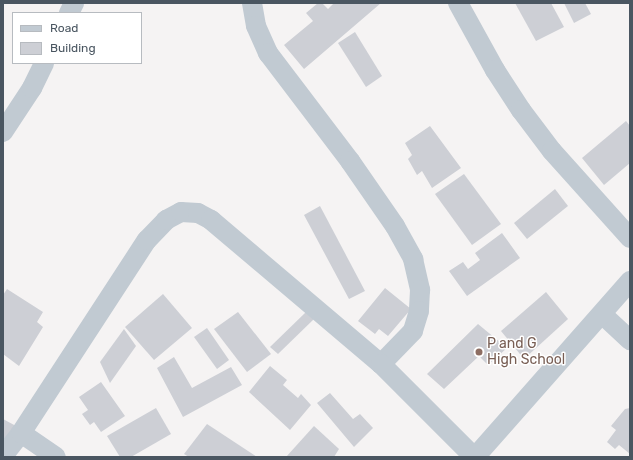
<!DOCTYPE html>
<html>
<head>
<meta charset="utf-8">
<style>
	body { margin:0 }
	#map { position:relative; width:633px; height:460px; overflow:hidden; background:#f5f3f3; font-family:Rubik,sans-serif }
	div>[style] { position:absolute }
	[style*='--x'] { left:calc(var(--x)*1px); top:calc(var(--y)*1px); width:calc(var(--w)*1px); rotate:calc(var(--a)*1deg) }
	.building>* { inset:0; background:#cdcfd5 }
	.minor>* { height:20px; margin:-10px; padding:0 10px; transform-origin:10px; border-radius:10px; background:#c1cad2 }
	.dots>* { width:11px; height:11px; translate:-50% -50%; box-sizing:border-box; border:2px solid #fff; border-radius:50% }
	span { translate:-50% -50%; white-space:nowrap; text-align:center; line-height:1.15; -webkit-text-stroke:3px #fff; paint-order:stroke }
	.education-label { font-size:14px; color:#785e54 }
	.left { translate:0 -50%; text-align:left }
	.frame { position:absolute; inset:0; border:4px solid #4a5661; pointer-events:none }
	.legend { position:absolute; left:12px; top:12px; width:130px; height:52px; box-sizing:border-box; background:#fff; border:1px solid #b7bbc0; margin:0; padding:5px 7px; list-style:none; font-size:12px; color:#4a5661 }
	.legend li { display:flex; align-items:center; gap:8px; height:20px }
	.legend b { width:20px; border:1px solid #b7bbc0 }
</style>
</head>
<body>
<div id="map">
	<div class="building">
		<div style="clip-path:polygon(318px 3px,322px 3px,328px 9px,334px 3px,381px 3px,304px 69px,284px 45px,313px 21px,306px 13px)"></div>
		<div style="clip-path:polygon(515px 3px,551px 3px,564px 27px,536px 41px)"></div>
		<div style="clip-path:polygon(564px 3px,585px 3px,591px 14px,574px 23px)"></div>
		<div style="clip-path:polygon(355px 32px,382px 76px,366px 87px,338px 43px)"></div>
		<div style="clip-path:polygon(626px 121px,630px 126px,630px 163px,604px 185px,582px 158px)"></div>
		<div style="clip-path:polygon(430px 126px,461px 168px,432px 188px,422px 171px,417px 175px,408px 159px,412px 155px,405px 143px)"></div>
		<div style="clip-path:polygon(464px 174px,501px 224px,472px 245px,435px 194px)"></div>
		<div style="clip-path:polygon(555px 189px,568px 206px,527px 239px,514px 223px)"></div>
		<div style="clip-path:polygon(320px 206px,365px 291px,349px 299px,304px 215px)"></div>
		<div style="clip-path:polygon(502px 233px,520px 258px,467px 296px,449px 271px,463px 262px,468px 269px,480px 260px,475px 253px)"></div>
		<div style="clip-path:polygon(385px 288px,411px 309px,388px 336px,379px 329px,375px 334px,358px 321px)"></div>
		<div style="clip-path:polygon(7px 289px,43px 312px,37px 322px,43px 327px,19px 366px,3px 354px,3px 295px)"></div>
		<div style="clip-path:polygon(546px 292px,568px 319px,524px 359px,501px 331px)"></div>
		<div style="clip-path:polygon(163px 294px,192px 328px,154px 360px,125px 327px)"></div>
		<div style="clip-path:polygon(238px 312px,271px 354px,247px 372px,214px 329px)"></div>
		<div style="clip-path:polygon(306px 312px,314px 319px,278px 354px,270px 347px)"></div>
		<div style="clip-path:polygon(478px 324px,507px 348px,488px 365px,479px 356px,444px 389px,427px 374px)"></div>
		<div style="clip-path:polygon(207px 328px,229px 360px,217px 369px,194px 337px)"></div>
		<div style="clip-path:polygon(124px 329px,136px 346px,110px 383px,100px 362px)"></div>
		<div style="clip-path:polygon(174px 357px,192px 388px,231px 367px,242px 385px,183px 417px,157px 368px)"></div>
		<div style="clip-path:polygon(270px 366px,287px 380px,283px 385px,298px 398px,301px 394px,311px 405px,290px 430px,249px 392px)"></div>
		<div style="clip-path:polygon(101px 382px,125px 416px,101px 432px,94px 422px,90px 425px,82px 414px,88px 410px,79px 397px)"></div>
		<div style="clip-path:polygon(330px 393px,353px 419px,360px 414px,373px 428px,354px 447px,317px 403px)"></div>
		<div style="clip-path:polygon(156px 408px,171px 434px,131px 457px,120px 457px,107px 436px)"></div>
		<div style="clip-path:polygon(630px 408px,630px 454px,619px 445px,615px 449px,607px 442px,616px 430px,611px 426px,625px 409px)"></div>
		<div style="clip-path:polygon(3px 419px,16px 426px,3px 447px)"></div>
		<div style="clip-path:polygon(207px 424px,257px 457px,189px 457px,184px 454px)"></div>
		<div style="clip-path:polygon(314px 426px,339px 449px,334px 457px,286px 457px)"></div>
	</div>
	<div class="minor">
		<div style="--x:252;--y:3;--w:23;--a:80"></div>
		<div style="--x:256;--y:26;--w:30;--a:66"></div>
		<div style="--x:268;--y:53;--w:136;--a:52.8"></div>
		<div style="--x:350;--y:161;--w:79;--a:55.3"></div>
		<div style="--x:395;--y:226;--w:38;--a:61"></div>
		<div style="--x:413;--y:259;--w:32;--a:77"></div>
		<div style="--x:420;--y:290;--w:21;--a:93"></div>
		<div style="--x:419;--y:311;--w:21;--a:107"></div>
		<div style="--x:413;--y:331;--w:46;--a:134.1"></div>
		<div style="--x:458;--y:3;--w:77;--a:61.1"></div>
		<div style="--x:495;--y:70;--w:48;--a:57"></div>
		<div style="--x:521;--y:110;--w:51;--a:52.9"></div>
		<div style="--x:552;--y:151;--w:117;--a:48.1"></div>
		<div style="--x:69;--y:13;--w:11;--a:-63"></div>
		<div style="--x:3;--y:132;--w:53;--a:-56.6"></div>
		<div style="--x:32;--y:88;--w:28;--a:-64"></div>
		<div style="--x:603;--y:315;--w:37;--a:43"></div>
		<div style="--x:21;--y:433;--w:42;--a:34.4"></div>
		<div style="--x:3;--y:456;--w:29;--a:-52"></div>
		<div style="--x:21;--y:433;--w:230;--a:-56.9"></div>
		<div style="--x:147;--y:240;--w:28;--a:-46"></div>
		<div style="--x:166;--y:220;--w:17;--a:-28"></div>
		<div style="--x:181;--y:212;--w:17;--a:3"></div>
		<div style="--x:198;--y:213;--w:15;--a:28"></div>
		<div style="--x:211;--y:220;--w:223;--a:40.3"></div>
		<div style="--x:381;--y:364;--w:132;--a:45"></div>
		<div style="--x:475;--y:457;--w:235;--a:-48.6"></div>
	</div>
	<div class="dots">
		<div style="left:479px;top:352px;background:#8d6e63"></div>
	</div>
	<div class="education-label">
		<span class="left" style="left:487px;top:352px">P and G<br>High School</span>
	</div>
	<div class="frame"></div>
	<ul class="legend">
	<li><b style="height:5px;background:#c1cad2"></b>Road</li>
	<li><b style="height:11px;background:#cdcfd5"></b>Building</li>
	</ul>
</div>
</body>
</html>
